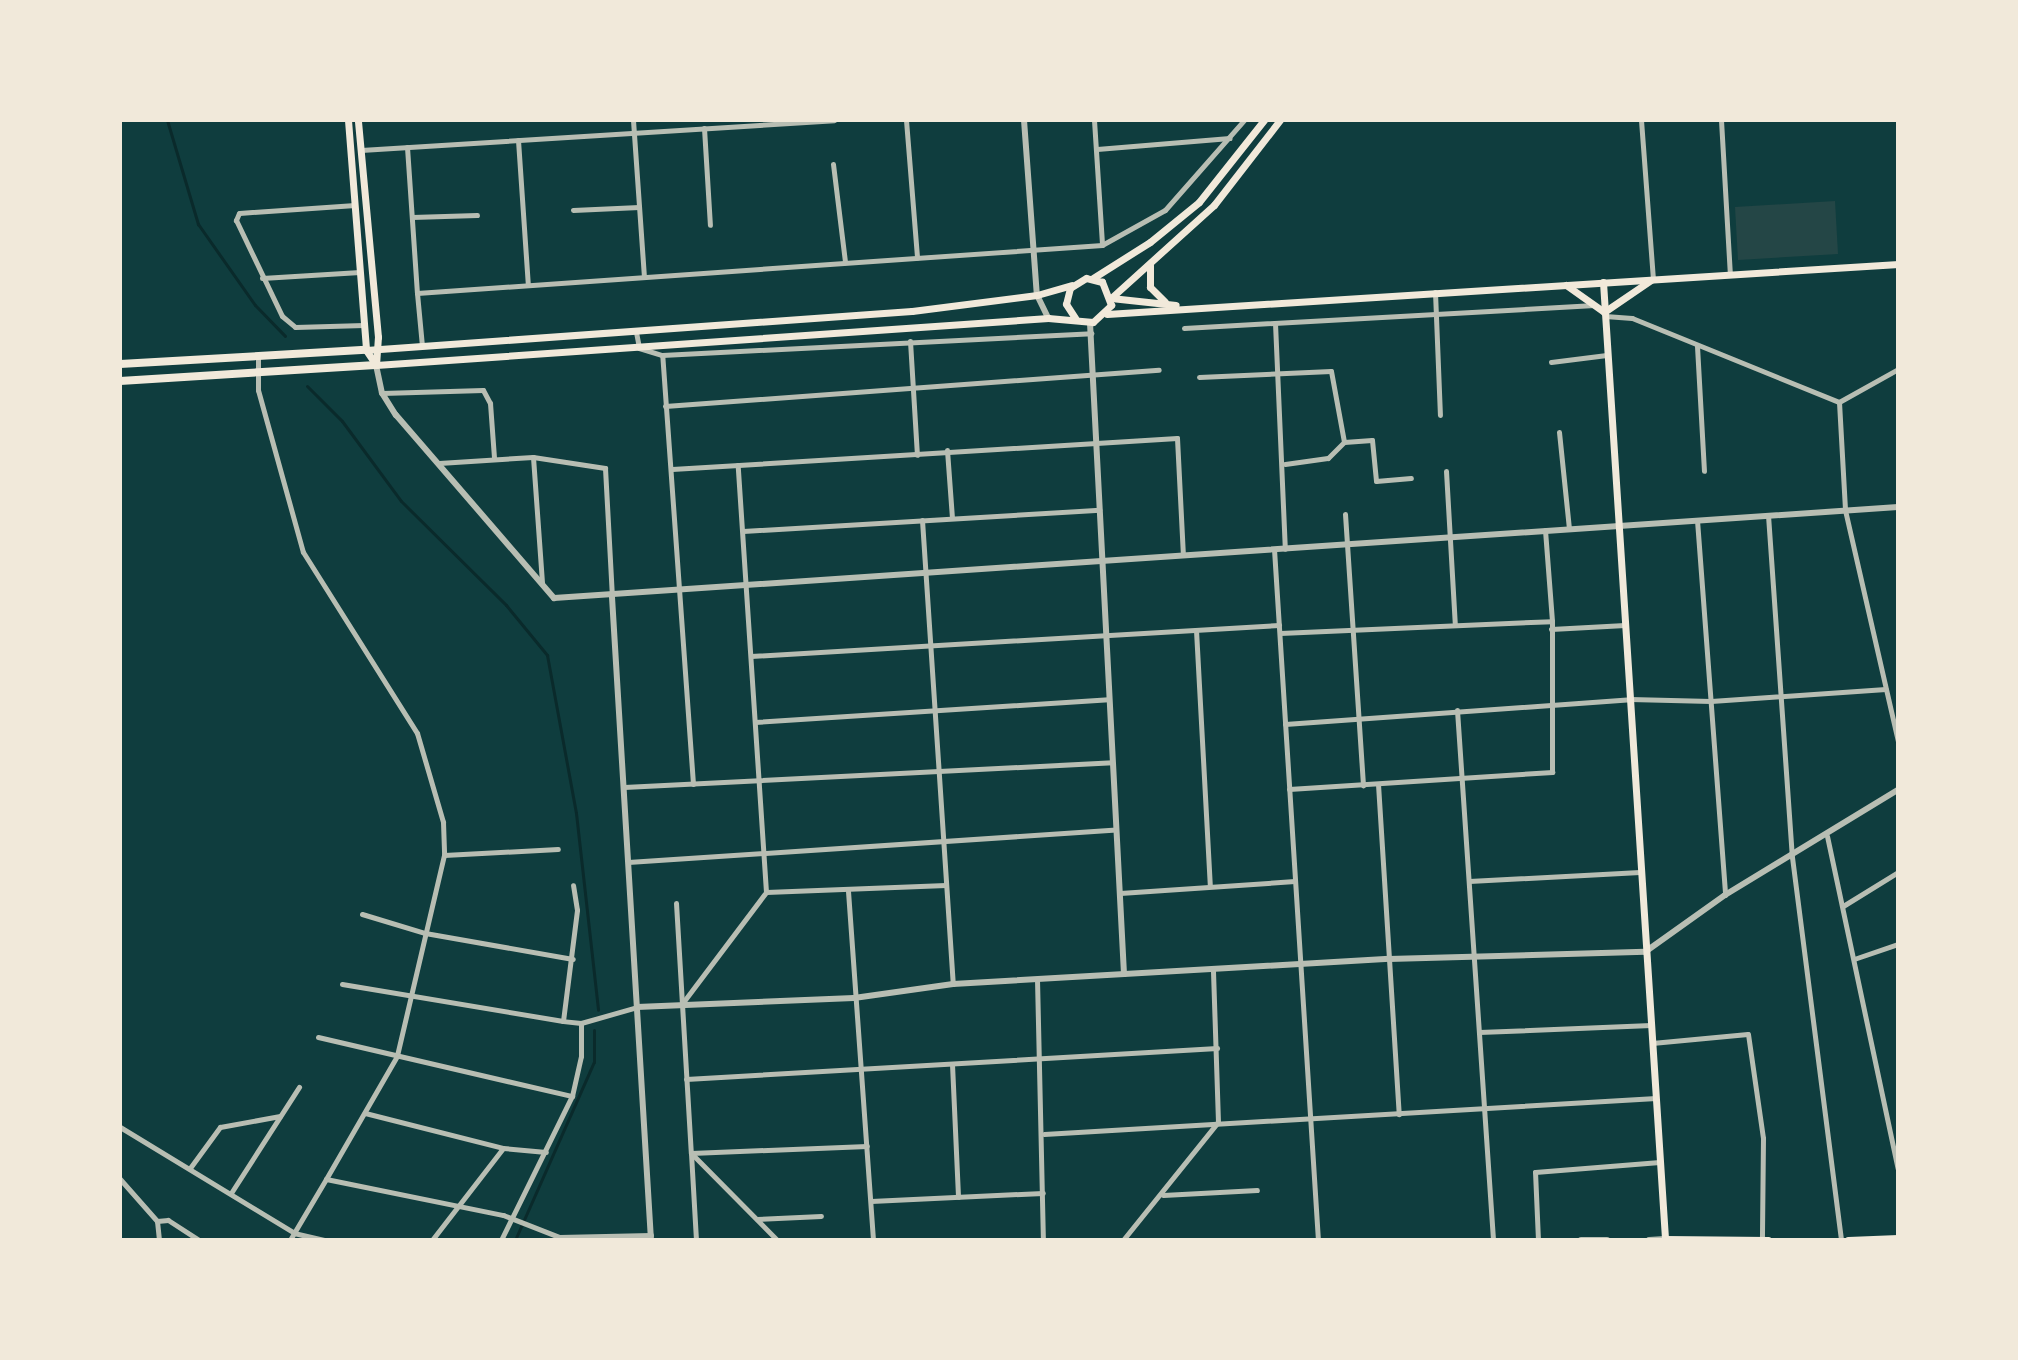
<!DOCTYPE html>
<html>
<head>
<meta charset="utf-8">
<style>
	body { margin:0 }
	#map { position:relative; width:2018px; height:1360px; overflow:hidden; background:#0f3d3e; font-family:Helvetica,sans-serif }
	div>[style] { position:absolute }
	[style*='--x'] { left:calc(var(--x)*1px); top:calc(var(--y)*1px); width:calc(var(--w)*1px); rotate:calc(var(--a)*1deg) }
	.green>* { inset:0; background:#244646 }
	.stream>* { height:3px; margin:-1.5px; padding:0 1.5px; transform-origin:1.5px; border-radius:1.5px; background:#0a2a2b }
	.minor>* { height:5px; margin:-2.5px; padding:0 2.5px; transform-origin:2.5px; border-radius:2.5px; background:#b8beb3 }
	.tertiary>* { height:6px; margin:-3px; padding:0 3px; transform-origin:3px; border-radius:3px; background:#b8beb3 }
	.secondary>* { height:7px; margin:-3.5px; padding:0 3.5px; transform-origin:3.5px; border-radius:3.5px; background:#f1e9da }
	.primary>* { height:7px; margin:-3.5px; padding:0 3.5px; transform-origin:3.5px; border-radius:3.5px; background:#f1e9da }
	.trunk>* { height:8px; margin:-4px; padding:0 4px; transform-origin:4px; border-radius:4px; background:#f1e9da }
	span { translate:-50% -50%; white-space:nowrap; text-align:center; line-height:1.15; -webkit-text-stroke:6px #f1e9da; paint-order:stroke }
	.frame { position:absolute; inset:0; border:122px solid #f1e9da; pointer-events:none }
</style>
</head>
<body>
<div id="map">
	<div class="green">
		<div style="clip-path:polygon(1835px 201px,1838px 254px,1738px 260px,1735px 207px)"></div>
	</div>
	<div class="stream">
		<div style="--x:167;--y:120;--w:109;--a:73.4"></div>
		<div style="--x:198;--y:224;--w:99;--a:54.9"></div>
		<div style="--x:255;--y:305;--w:43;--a:45.9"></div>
		<div style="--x:307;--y:386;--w:49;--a:45"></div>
		<div style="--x:342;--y:421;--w:99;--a:53.6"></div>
		<div style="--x:401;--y:501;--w:148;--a:44.7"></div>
		<div style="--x:506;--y:605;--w:65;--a:50.6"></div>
		<div style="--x:547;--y:655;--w:161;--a:79.6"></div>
		<div style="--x:576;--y:813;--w:198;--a:83.6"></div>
		<div style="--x:515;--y:1240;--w:195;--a:-66.1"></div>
		<div style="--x:594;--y:1062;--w:32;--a:-90"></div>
	</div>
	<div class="minor">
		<div style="--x:633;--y:120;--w:156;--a:86"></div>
		<div style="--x:906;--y:120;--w:138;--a:85.4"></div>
		<div style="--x:1094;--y:120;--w:125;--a:86.3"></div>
		<div style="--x:1641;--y:120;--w:159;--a:85.7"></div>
		<div style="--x:1721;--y:120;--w:154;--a:86.7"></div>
		<div style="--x:704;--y:128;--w:97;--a:86.5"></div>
		<div style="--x:518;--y:140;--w:145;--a:86.1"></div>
		<div style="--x:407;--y:147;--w:146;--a:86.1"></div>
		<div style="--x:1097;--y:149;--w:133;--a:-4.7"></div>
		<div style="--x:361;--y:150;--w:474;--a:-3.6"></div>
		<div style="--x:833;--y:164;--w:99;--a:83"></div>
		<div style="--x:355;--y:205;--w:116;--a:176.1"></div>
		<div style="--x:239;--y:213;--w:8;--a:113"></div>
		<div style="--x:236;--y:220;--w:106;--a:64.4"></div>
		<div style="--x:282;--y:316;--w:17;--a:40"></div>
		<div style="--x:295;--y:327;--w:69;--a:-1.7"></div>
		<div style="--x:573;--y:210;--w:66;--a:-2.6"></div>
		<div style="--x:412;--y:217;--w:65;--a:-1.8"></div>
		<div style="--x:262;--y:278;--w:98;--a:-3.5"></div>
		<div style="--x:1435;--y:292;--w:123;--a:87.7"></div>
		<div style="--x:1605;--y:316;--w:27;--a:4"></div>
		<div style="--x:1632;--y:318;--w:223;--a:22.1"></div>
		<div style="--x:1275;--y:323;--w:226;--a:87.5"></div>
		<div style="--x:1184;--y:328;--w:411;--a:-3.2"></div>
		<div style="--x:636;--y:332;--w:16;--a:79"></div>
		<div style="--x:639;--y:348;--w:24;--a:17"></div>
		<div style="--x:910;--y:341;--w:114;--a:86.5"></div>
		<div style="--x:422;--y:346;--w:53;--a:-95.4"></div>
		<div style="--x:417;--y:293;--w:687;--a:-4.01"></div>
		<div style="--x:1102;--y:245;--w:72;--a:-29.1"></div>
		<div style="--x:1165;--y:210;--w:120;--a:-48.7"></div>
		<div style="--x:1697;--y:346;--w:125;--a:86.8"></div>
		<div style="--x:258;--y:357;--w:33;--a:90"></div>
		<div style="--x:258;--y:390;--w:168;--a:74.5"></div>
		<div style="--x:303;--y:552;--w:214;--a:57.8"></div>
		<div style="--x:417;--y:733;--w:93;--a:73.7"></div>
		<div style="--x:443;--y:822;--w:33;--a:88"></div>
		<div style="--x:444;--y:855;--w:206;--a:103.2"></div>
		<div style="--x:397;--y:1056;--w:142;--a:120"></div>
		<div style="--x:326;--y:1179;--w:181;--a:11.5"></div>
		<div style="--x:503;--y:1215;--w:60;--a:21.4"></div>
		<div style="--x:559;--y:1237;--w:92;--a:-1.2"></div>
		<div style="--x:1551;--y:362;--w:56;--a:-7.1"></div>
		<div style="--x:1199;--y:377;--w:132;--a:-2.6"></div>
		<div style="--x:1331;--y:371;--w:72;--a:79.6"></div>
		<div style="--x:382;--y:393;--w:101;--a:-1.7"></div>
		<div style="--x:483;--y:390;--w:15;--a:62"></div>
		<div style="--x:490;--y:403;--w:55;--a:85.8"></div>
		<div style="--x:1839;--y:402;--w:108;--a:86.8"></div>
		<div style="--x:1845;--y:510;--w:237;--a:77.1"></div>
		<div style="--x:1839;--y:402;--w:68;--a:-29.2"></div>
		<div style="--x:665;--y:406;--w:495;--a:-4.2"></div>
		<div style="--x:1559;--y:432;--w:97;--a:84.1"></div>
		<div style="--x:947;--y:450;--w:68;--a:85.8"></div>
		<div style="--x:533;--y:457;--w:126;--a:85.9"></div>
		<div style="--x:439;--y:463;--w:94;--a:-3.7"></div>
		<div style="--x:533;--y:457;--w:73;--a:8.7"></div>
		<div style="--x:605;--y:468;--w:128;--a:86.9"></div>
		<div style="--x:1285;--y:464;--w:43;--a:-7.9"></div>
		<div style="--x:1328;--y:458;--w:23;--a:-45"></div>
		<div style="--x:1344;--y:442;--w:28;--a:-4"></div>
		<div style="--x:1372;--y:440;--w:41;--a:84.4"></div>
		<div style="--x:1376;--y:481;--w:35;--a:-5"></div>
		<div style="--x:672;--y:469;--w:506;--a:-3.51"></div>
		<div style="--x:1177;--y:438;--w:117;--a:87.1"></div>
		<div style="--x:1446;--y:471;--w:154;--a:86.7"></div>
		<div style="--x:1345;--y:514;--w:272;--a:86.2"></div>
		<div style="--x:1768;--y:515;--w:343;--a:86"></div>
		<div style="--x:1792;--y:857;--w:386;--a:82.7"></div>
		<div style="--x:922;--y:520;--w:465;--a:86.2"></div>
		<div style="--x:1697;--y:520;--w:376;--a:85.7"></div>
		<div style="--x:743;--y:531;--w:357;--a:-3.4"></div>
		<div style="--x:1274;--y:549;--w:692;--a:86.36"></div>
		<div style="--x:1551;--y:629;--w:74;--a:-3.1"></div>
		<div style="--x:1196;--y:630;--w:256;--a:86.9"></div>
		<div style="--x:1280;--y:633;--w:272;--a:-2.5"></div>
		<div style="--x:751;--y:656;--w:529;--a:-3.36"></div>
		<div style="--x:1457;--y:710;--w:531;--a:86.11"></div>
		<div style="--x:755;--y:722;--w:354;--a:-3.7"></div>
		<div style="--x:1285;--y:724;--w:346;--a:-4.1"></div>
		<div style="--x:1630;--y:699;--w:81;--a:1.4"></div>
		<div style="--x:1711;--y:701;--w:175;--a:-3.9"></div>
		<div style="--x:693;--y:784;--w:430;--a:-94.1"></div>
		<div style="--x:662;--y:355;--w:430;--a:-2.9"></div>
		<div style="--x:1378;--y:784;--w:331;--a:86.4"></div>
		<div style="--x:624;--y:787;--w:489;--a:-2.9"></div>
		<div style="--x:1289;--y:789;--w:264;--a:-3.7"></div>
		<div style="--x:1552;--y:772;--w:151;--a:-90"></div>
		<div style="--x:1552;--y:621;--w:91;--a:-94.4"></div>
		<div style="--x:1827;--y:836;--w:340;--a:78"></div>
		<div style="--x:444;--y:855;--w:114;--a:-3"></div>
		<div style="--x:628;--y:862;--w:489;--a:-3.8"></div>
		<div style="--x:1469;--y:881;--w:171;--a:-3"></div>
		<div style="--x:848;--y:891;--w:350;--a:85.9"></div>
		<div style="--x:766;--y:892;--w:180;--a:-2.2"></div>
		<div style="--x:1120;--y:893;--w:175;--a:-3.9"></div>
		<div style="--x:676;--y:903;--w:250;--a:86.6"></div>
		<div style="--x:691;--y:1153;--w:122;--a:45.3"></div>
		<div style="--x:1843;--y:906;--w:65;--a:-31.7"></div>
		<div style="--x:362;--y:914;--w:66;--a:16.8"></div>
		<div style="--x:425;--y:933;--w:150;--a:10"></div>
		<div style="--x:1854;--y:959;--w:46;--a:-18.8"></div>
		<div style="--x:1037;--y:979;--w:261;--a:88.7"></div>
		<div style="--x:342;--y:984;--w:224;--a:9.5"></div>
		<div style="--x:681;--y:1005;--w:141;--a:-53"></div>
		<div style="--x:766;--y:892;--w:428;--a:-93.8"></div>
		<div style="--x:581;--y:1023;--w:58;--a:-15.9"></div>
		<div style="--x:1479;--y:1032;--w:172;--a:-2.3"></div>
		<div style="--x:318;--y:1037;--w:261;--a:13.1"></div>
		<div style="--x:1652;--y:1043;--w:96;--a:-5.4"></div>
		<div style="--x:1748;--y:1034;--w:105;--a:81.8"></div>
		<div style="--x:1763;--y:1138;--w:102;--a:90.6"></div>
		<div style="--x:952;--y:1064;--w:133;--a:87.4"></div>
		<div style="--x:686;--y:1079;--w:532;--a:-3.34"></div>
		<div style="--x:365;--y:1113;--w:142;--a:14.2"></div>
		<div style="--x:503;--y:1148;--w:43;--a:5.3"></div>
		<div style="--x:120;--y:1127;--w:204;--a:31.3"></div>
		<div style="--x:294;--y:1233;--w:8;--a:120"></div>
		<div style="--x:1044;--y:1134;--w:613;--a:-3.37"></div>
		<div style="--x:190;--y:1168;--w:51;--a:-53.8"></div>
		<div style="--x:220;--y:1127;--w:61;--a:-10.4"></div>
		<div style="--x:120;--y:1179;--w:56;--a:48.6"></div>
		<div style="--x:231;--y:1193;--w:126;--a:-57.3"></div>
		<div style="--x:1163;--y:1195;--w:94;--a:-3"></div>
		<div style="--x:871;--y:1201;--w:172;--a:-2.7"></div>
		<div style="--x:757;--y:1219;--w:64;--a:-2.7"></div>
		<div style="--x:159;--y:1240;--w:19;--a:-96"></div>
		<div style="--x:157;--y:1221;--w:11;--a:-5"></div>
		<div style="--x:168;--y:1220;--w:37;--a:33"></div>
		<div style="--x:324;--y:1240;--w:31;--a:-167"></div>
		<div style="--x:294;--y:1233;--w:63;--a:-59.3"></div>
		<div style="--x:432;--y:1240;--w:116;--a:-52.3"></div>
		<div style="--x:501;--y:1240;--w:161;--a:-63.8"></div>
		<div style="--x:572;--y:1096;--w:41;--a:-77.3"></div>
		<div style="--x:581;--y:1056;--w:33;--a:-90"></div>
		<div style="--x:581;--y:1023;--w:18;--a:-174"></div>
		<div style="--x:563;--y:1021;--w:112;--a:-82.8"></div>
		<div style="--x:577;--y:910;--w:25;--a:-99"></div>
		<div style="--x:696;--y:1240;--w:87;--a:-93.3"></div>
		<div style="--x:691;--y:1153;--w:176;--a:-2.3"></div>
		<div style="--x:1123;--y:1240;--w:151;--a:-51.2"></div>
		<div style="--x:1218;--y:1122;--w:153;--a:-91.9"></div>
		<div style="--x:1538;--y:1240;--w:68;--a:-92.5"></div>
		<div style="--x:1535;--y:1172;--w:125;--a:-4.6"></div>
	</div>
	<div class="tertiary">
		<div style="--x:1024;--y:120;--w:175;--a:85.8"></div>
		<div style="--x:1037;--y:295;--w:25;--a:64"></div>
		<div style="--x:1090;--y:323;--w:652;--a:87.01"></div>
		<div style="--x:376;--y:365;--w:29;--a:78"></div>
		<div style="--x:382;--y:393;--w:26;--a:58"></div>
		<div style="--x:396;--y:415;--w:242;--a:49.2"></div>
		<div style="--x:554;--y:598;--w:1347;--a:-3.87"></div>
		<div style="--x:612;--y:597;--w:644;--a:86.53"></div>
		<div style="--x:637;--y:1007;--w:217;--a:-2.4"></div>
		<div style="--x:854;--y:998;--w:100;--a:-8"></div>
		<div style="--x:953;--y:984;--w:437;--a:-3.3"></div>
		<div style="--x:1389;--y:959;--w:256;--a:-1.6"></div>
		<div style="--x:1645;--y:952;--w:98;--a:-35.5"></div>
		<div style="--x:1725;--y:895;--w:202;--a:-31.3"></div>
		<div style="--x:1581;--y:1240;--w:26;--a:0"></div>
		<div style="--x:1649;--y:1240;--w:16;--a:-4"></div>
	</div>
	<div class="secondary">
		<div style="--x:1150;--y:265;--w:22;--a:90"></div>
		<div style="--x:1150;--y:287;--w:21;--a:45"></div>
		<div style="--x:1603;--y:282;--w:959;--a:86.29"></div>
		<div style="--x:1665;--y:1239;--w:103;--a:0.6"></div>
		<div style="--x:1566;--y:285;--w:47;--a:35.4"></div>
		<div style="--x:1604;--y:312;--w:57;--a:-34.2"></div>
		<div style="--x:1111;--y:298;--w:65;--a:6.1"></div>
		<div style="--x:1107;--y:314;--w:793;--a:-3.62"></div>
		<div style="--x:1848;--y:1240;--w:50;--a:-2.3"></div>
	</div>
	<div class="primary">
		<div style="--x:348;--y:120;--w:231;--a:85.5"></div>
		<div style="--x:366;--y:350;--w:18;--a:56"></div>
		<div style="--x:376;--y:365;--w:28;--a:-86"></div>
		<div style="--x:378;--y:337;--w:218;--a:-95.3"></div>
		<div style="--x:1093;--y:278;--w:67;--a:-32.3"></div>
		<div style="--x:1150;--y:242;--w:63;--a:-39.2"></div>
		<div style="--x:1199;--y:202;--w:105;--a:-51.6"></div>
		<div style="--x:1111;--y:298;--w:139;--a:-42.1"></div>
		<div style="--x:1214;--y:205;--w:108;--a:-52.2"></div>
		<div style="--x:366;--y:350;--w:547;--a:-4.09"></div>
		<div style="--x:912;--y:311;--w:126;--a:-7.3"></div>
		<div style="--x:1037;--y:295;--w:36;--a:-16"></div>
		<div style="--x:376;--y:365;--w:674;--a:-4"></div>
		<div style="--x:1048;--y:318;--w:45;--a:5.1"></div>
		<div style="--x:1093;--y:322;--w:25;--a:-43"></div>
		<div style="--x:1111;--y:305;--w:25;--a:-111"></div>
		<div style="--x:1102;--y:282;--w:16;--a:-166"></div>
		<div style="--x:1086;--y:278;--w:19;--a:148"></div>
		<div style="--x:1070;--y:288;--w:16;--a:104"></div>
		<div style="--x:1066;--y:304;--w:17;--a:57"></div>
	</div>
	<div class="trunk">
		<div style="--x:120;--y:364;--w:246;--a:-3.3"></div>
		<div style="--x:120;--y:381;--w:256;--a:-3.6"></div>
	</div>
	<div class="frame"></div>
</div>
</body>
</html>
